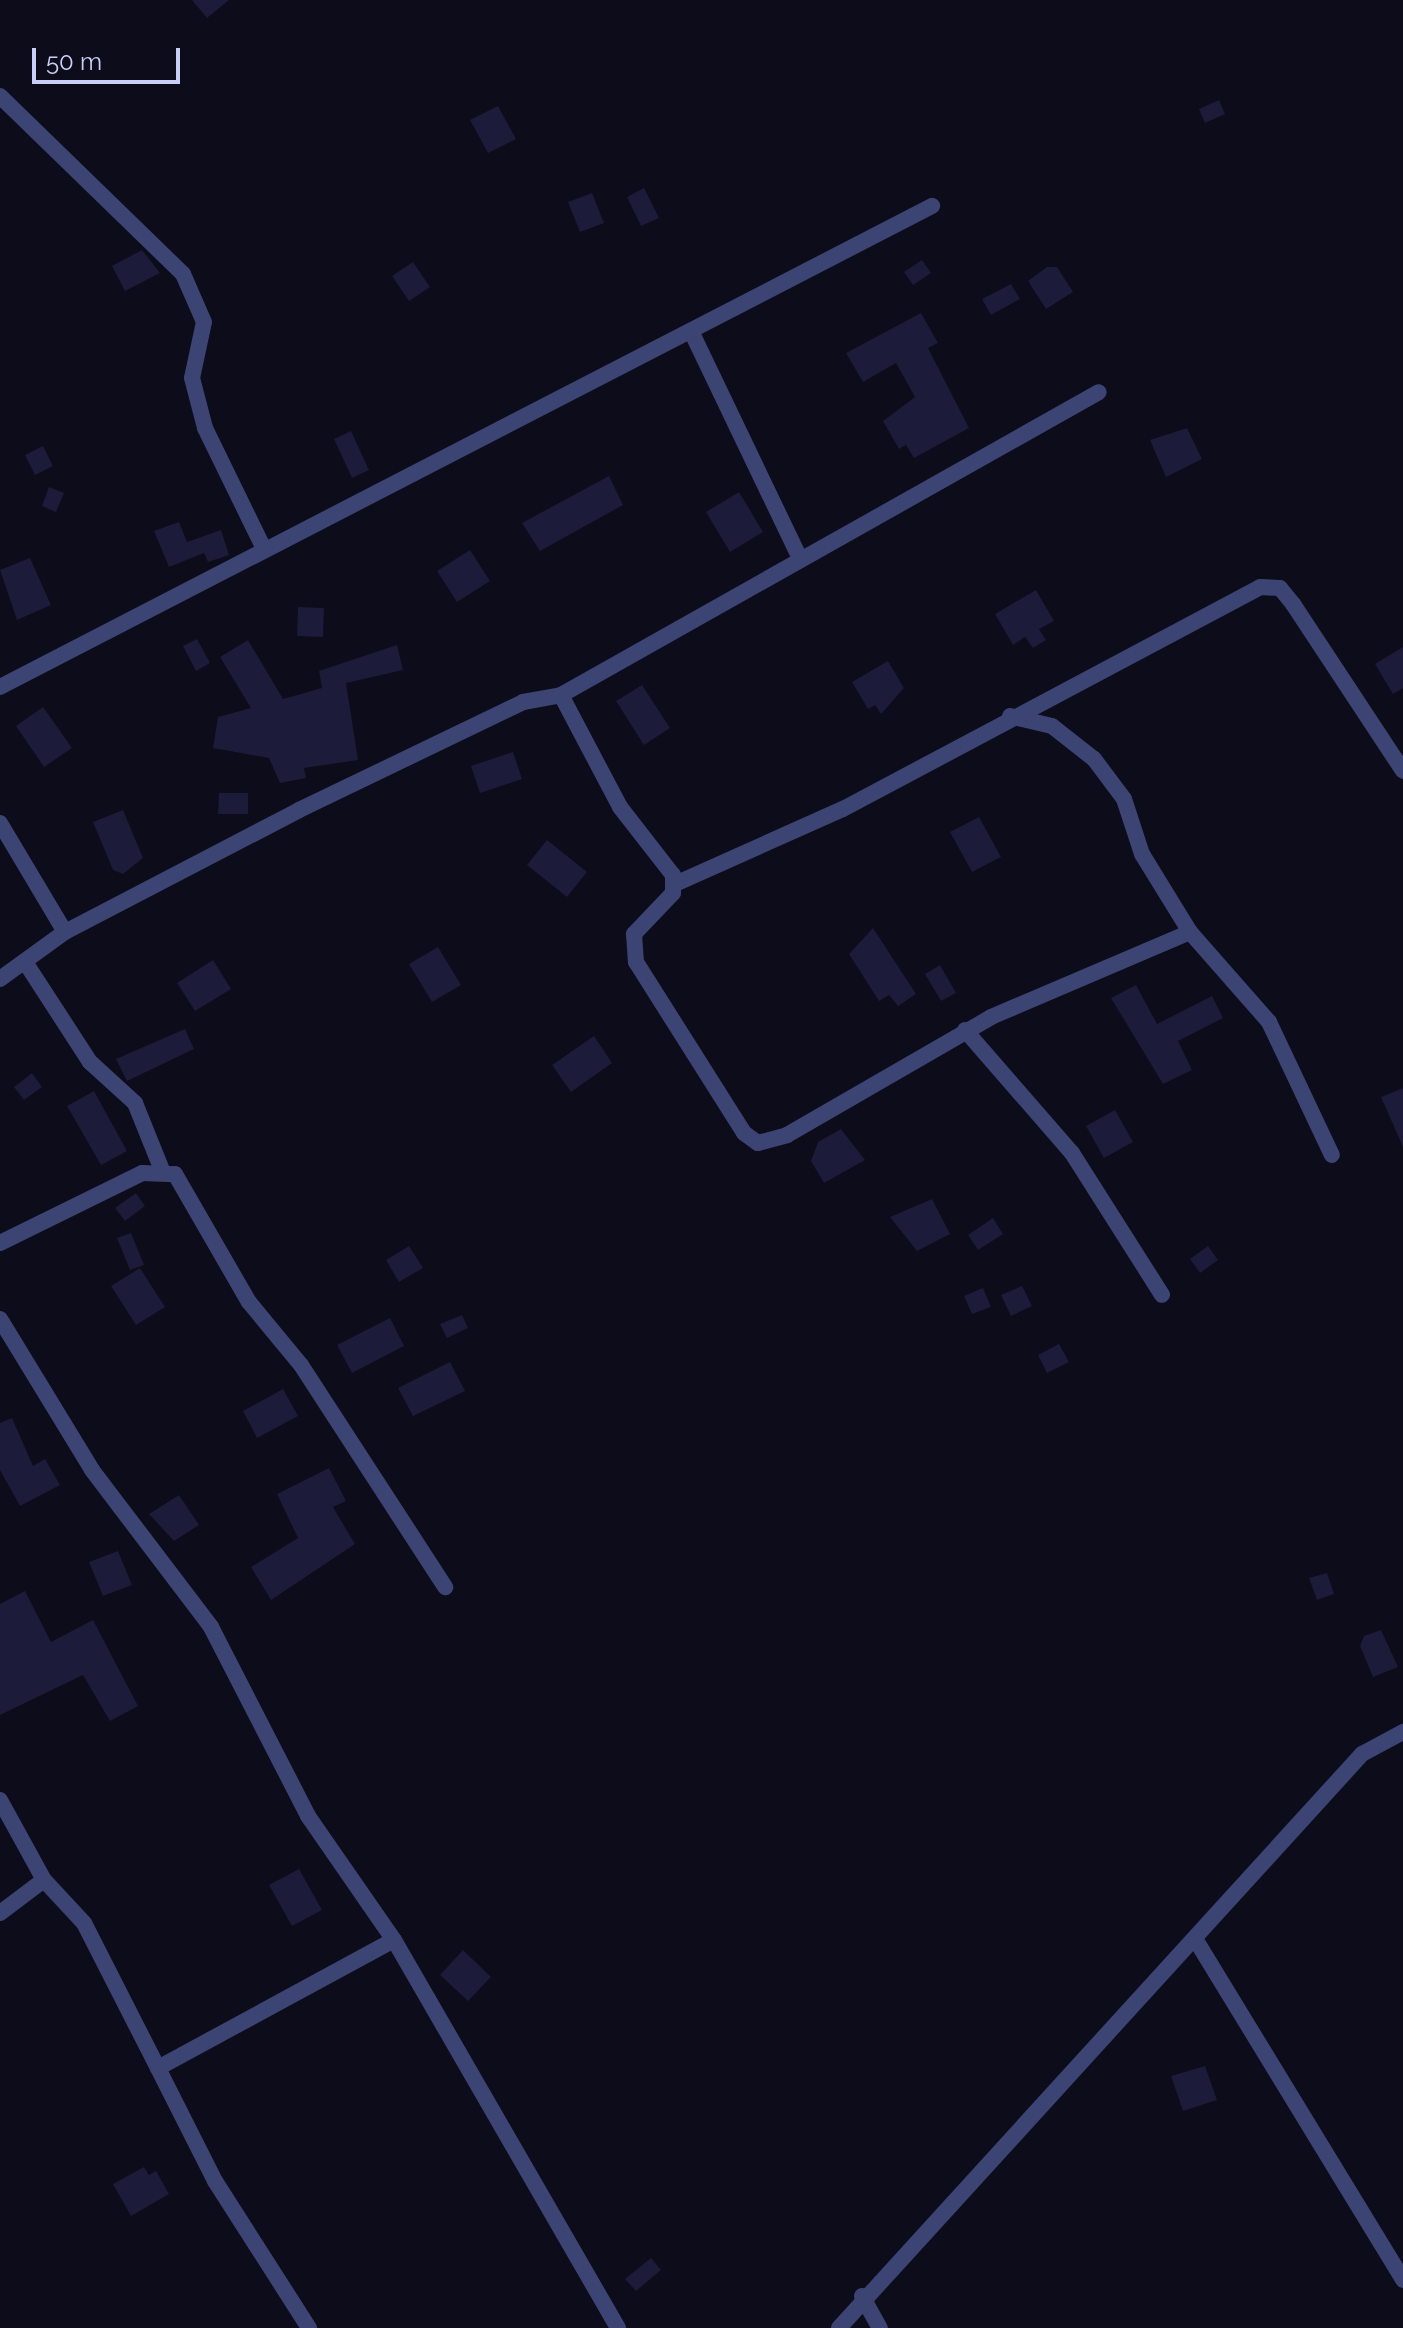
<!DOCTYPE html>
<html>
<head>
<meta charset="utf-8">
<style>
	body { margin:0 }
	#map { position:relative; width:1403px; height:2328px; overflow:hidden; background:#0c0c1a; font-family:Raleway,sans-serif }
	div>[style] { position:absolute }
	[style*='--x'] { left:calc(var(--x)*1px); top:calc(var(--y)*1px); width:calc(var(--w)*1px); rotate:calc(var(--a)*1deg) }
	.building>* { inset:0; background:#1c1b39 }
	.street>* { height:16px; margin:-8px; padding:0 8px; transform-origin:8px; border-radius:8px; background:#3c4474 }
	span { translate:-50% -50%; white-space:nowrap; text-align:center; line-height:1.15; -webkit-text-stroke:6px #0c0c1a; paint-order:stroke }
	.scale { position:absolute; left:32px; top:48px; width:148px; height:36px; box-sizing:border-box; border:4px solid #cbcef9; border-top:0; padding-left:10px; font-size:24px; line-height:28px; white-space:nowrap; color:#cbcef9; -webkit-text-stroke:6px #0c0c1a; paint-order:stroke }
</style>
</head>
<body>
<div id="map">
	<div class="building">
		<div style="clip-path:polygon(192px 0,229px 0,207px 18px)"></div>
		<div style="clip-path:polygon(1219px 100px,1225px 114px,1205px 123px,1199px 109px)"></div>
		<div style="clip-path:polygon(498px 106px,516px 139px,488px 153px,470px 120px)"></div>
		<div style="clip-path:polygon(644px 188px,659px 218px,641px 226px,627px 197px)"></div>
		<div style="clip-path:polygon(592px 193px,604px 223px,580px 232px,568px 202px)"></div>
		<div style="clip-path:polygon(142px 250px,160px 273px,125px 291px,112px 266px)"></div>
		<div style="clip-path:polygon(922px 260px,931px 273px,913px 285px,904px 272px)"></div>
		<div style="clip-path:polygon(413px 262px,430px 287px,409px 301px,392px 276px)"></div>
		<div style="clip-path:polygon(1047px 267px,1057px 267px,1073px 292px,1046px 309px,1028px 281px)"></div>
		<div style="clip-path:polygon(1011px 284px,1020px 299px,991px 315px,982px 299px)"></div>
		<div style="clip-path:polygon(921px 313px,938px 343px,928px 348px,969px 428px,914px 458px,906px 445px,899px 449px,883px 421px,915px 397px,896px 363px,863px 382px,846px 353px)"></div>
		<div style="clip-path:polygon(1187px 428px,1202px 459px,1166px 477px,1150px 440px)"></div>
		<div style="clip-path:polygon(351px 431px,369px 470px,352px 478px,334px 439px)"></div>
		<div style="clip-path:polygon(43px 446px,53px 466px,35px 475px,25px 455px)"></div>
		<div style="clip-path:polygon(609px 476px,623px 505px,540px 551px,522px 523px)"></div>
		<div style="clip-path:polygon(49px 487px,64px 493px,56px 512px,42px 506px)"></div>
		<div style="clip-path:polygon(739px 492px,763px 532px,730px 552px,706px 512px)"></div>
		<div style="clip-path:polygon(179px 522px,187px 542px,221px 530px,229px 555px,208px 562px,204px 553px,169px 567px,154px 531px)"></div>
		<div style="clip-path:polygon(470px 550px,490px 581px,457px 602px,437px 571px)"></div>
		<div style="clip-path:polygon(30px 558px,51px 605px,17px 620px,0 570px)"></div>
		<div style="clip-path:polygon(1036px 590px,1054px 621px,1039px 629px,1046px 640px,1033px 648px,1025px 637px,1013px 645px,995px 614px)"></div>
		<div style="clip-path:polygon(298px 607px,324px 608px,323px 637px,297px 636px)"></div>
		<div style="clip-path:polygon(197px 639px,210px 663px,196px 671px,183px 646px)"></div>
		<div style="clip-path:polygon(248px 640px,283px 699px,322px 688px,319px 671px,397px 645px,403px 670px,346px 683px,358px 760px,304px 768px,306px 778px,280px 783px,269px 758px,213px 748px,218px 717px,251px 708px,220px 657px)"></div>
		<div style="clip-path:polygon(1403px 647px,1403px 688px,1393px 694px,1375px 664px)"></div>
		<div style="clip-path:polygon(888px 661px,904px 688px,881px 714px,875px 705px,868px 709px,852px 682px)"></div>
		<div style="clip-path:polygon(642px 685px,670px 728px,644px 745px,616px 701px)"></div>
		<div style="clip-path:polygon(43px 707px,72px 748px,44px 767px,16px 726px)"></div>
		<div style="clip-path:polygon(513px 752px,522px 779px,480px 793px,471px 766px)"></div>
		<div style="clip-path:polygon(219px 793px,248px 793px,248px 814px,218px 814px)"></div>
		<div style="clip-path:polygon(123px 810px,143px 858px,123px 874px,113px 870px,93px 822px)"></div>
		<div style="clip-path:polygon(979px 817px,1001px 857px,972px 872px,950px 832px)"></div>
		<div style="clip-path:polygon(547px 840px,587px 872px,567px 897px,527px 865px)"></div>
		<div style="clip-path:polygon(873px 928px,916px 994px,898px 1006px,889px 995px,879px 1001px,849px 954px)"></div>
		<div style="clip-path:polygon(438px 947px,461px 985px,432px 1002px,409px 964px)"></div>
		<div style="clip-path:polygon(213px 960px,231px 989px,195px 1011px,177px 983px)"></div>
		<div style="clip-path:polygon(940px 965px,956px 993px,941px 1001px,925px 974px)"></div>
		<div style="clip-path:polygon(1136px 985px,1157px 1024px,1212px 996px,1223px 1018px,1178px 1041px,1192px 1070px,1163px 1084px,1111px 998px)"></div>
		<div style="clip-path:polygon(185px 1029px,194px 1049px,127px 1081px,116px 1059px)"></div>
		<div style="clip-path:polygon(594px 1036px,612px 1063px,571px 1092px,552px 1065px)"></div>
		<div style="clip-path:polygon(32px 1073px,42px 1087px,24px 1100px,14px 1087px)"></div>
		<div style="clip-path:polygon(1403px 1088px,1403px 1147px,1381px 1097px)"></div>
		<div style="clip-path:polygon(94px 1091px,127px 1151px,101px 1165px,67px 1106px)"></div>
		<div style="clip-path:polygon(1115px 1110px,1133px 1142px,1104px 1158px,1086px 1126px)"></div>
		<div style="clip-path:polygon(841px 1129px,865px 1160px,824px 1183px,811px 1161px,818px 1142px)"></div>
		<div style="clip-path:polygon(136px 1193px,145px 1206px,125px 1221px,115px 1208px)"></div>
		<div style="clip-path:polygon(932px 1199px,950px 1234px,917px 1251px,890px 1217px)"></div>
		<div style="clip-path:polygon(993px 1218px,1003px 1234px,978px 1250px,968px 1235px)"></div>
		<div style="clip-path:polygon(131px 1233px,144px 1265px,130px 1270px,117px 1238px)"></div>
		<div style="clip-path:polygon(409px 1246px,423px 1268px,399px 1282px,386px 1260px)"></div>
		<div style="clip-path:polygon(1208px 1246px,1218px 1260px,1200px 1273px,1190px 1259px)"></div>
		<div style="clip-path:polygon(140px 1268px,165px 1307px,136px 1325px,111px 1286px)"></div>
		<div style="clip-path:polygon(1022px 1286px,1032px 1306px,1011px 1316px,1001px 1295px)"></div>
		<div style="clip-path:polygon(983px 1288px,991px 1307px,972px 1314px,964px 1296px)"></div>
		<div style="clip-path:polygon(462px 1315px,468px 1328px,447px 1338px,440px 1324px)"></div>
		<div style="clip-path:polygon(390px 1318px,404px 1346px,352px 1373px,337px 1345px)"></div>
		<div style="clip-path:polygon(1059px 1344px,1069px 1362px,1047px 1373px,1038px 1355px)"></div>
		<div style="clip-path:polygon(450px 1362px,465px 1391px,413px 1416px,398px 1388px)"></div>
		<div style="clip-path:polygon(283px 1389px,298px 1416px,257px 1438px,243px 1411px)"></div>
		<div style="clip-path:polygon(12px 1418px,33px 1466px,45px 1459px,60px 1485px,20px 1506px,0 1470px,0 1423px)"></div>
		<div style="clip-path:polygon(329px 1468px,346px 1501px,333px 1507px,355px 1544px,271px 1600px,251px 1567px,298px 1538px,277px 1494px)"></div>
		<div style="clip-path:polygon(179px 1495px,199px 1525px,174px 1541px,149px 1514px)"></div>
		<div style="clip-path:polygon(118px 1551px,132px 1585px,103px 1596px,89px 1562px)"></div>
		<div style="clip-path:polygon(1327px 1573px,1334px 1594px,1317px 1600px,1309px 1578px)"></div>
		<div style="clip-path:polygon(25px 1591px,51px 1642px,93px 1620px,138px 1706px,110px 1721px,83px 1675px,0 1715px,0 1604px)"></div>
		<div style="clip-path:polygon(1381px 1630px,1398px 1667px,1373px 1677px,1360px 1646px,1364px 1636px)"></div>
		<div style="clip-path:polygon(299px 1869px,322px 1910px,292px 1926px,269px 1885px)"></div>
		<div style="clip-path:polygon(463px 1950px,491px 1977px,468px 2001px,440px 1975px)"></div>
		<div style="clip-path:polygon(1205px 2066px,1217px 2100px,1183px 2111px,1171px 2076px)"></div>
		<div style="clip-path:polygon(144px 2167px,149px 2175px,156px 2171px,169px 2194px,131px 2216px,113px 2184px)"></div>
		<div style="clip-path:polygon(651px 2258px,661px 2270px,636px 2291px,625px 2279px)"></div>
	</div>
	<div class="street">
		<div style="--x:0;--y:96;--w:255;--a:44.2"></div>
		<div style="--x:183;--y:274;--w:52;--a:66.4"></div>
		<div style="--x:204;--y:322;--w:57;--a:102.1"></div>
		<div style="--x:192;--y:378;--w:52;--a:75.4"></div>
		<div style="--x:205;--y:428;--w:135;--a:64"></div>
		<div style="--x:691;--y:331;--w:252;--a:64.4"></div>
		<div style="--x:0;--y:687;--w:1049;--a:-27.3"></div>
		<div style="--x:561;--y:695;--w:127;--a:62.2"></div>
		<div style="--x:620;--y:807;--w:86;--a:52.1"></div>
		<div style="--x:673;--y:875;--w:18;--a:90"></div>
		<div style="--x:673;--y:893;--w:57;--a:133.6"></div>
		<div style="--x:634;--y:934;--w:28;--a:86"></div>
		<div style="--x:636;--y:962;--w:202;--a:57.7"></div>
		<div style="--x:744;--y:1133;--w:17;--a:36"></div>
		<div style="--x:758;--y:1143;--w:30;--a:-15"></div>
		<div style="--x:787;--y:1135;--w:236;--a:-30"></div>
		<div style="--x:991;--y:1017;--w:216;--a:-23.1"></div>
		<div style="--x:1010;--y:716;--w:43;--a:13.4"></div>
		<div style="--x:1052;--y:726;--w:53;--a:38.2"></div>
		<div style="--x:1094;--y:759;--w:50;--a:53.1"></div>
		<div style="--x:1124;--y:799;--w:58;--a:71.9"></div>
		<div style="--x:1142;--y:854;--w:92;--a:58.4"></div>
		<div style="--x:1190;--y:932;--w:120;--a:48.7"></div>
		<div style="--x:1269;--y:1022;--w:147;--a:64.7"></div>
		<div style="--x:0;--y:823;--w:127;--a:59.2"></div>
		<div style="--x:675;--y:884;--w:184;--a:-24.1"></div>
		<div style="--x:843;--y:809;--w:472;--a:-28"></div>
		<div style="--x:1260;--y:587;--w:20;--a:3"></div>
		<div style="--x:1280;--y:588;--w:21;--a:51"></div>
		<div style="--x:1293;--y:604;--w:200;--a:56.6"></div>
		<div style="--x:27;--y:965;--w:116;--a:57"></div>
		<div style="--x:90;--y:1062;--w:61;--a:42.3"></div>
		<div style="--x:135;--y:1103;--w:72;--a:68.1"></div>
		<div style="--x:0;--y:979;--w:80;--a:-35.9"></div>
		<div style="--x:65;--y:932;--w:264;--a:-27.5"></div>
		<div style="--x:299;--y:810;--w:249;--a:-25.7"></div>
		<div style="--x:523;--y:702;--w:39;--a:-10"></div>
		<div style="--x:561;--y:695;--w:617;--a:-29.39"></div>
		<div style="--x:965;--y:1030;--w:163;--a:49"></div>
		<div style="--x:1072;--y:1153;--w:168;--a:57.6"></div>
		<div style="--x:0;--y:1243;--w:158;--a:-26.2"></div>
		<div style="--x:142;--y:1173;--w:33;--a:2"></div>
		<div style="--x:175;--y:1174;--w:148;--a:60"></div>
		<div style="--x:249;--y:1302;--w:82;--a:50.5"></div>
		<div style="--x:301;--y:1365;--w:265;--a:57"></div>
		<div style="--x:0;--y:1319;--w:177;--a:58.6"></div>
		<div style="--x:92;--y:1470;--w:197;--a:52.8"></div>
		<div style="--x:211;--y:1627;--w:212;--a:62.8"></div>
		<div style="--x:308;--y:1816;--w:151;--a:55.3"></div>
		<div style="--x:394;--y:1940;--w:448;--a:60"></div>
		<div style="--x:0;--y:1800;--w:91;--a:61.2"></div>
		<div style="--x:44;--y:1880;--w:59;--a:47.1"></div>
		<div style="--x:84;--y:1923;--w:163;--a:63"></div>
		<div style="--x:0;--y:1913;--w:55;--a:-36.9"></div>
		<div style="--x:1197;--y:1942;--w:396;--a:58.6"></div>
		<div style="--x:862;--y:2296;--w:37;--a:61"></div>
		<div style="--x:309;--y:2328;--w:174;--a:-122.6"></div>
		<div style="--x:215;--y:2181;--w:127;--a:-116.8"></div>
		<div style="--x:158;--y:2068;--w:268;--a:-28.5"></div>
		<div style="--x:839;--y:2328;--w:777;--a:-47.66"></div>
		<div style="--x:1362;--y:1754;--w:47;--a:-28.2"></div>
	</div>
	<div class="scale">50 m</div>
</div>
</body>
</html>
